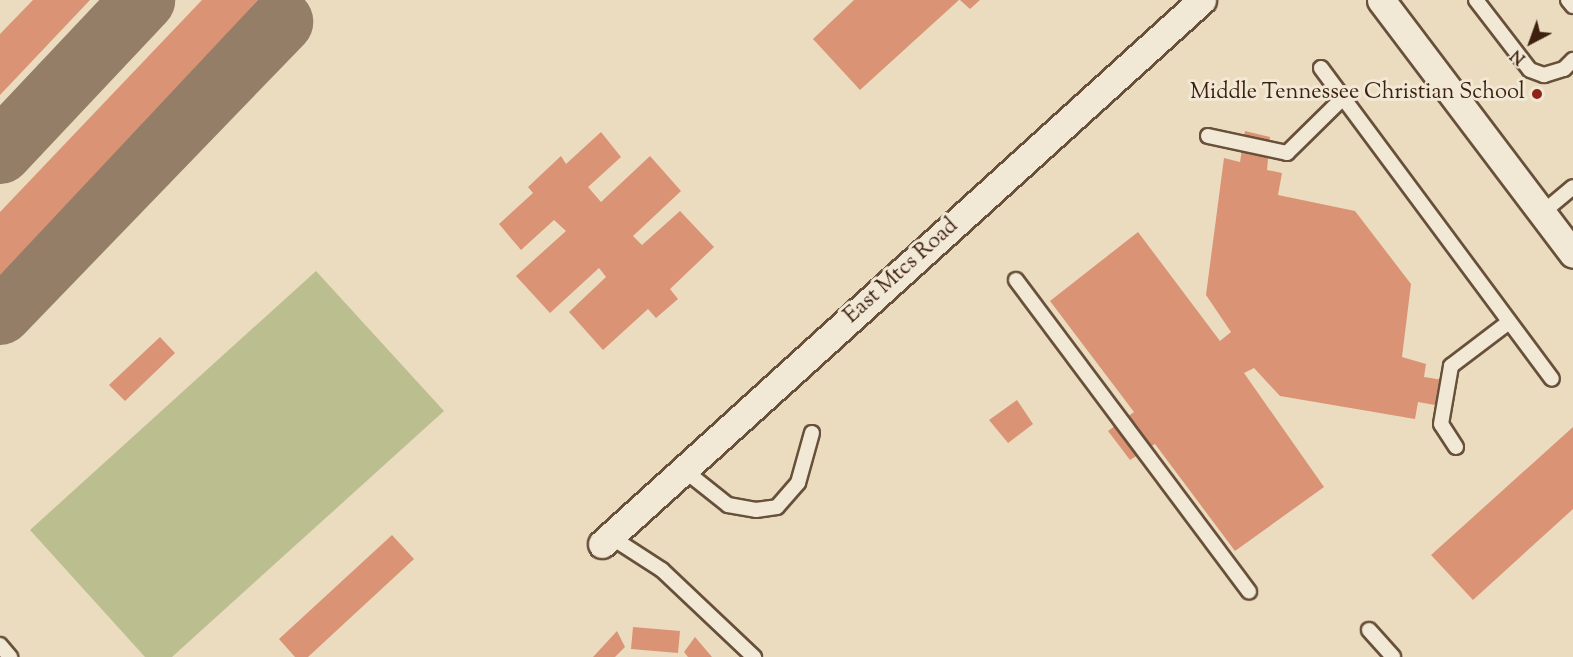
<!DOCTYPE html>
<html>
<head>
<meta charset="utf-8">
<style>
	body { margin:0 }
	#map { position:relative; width:1573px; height:657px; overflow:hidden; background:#ebdcc0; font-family:"Sorts Mill Goudy",serif }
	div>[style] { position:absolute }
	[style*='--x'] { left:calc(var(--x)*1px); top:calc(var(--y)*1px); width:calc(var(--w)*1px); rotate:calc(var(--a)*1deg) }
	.green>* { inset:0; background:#bbbf90 }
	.taxiway>* { height:64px; margin:-32px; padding:0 32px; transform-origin:32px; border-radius:32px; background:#947e67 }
	.building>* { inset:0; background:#da9374 }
	.roads { filter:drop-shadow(2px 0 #68503a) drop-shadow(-2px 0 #68503a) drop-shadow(0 2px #68503a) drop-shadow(0 -2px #68503a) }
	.service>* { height:14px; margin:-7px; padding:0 7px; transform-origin:7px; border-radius:7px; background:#f2e8d6 }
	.minor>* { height:27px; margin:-13.5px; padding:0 13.5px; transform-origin:13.5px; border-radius:13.5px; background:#f2e8d6 }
	.dots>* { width:16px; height:16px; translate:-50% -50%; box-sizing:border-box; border:3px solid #f2e8d6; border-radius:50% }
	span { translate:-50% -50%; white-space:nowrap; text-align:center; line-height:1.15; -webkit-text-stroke:6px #f2e8d6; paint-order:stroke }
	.poi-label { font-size:22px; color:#3d210e }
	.right { translate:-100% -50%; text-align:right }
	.street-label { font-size:22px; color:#3d210e }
	.north { position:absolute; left:1501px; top:12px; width:60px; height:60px; -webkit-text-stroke:4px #f2e8d6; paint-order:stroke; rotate:221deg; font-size:16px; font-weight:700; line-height:24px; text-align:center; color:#3d210e }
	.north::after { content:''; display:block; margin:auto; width:21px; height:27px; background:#3d210e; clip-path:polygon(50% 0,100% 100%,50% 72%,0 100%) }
</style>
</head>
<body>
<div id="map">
	<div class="green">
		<div style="clip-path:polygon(316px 271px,444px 411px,172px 657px,145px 657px,30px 530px)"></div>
	</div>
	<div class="taxiway">
		<div style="--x:0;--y:152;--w:209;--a:-46.7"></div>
		<div style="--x:0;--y:313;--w:405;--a:-46"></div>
	</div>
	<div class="building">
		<div style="clip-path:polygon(33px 0,90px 0,0 95px,0 34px)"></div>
		<div style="clip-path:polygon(202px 0,258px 0,0 275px,0 212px)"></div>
		<div style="clip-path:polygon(854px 0,959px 0,860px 90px,813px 39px)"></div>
		<div style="clip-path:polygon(960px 0,980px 0,970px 9px)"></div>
		<div style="clip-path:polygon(1245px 131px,1270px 137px,1267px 170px,1282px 173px,1278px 195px,1355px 211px,1411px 284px,1402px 357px,1426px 364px,1424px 377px,1456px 382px,1452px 408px,1418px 402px,1415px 419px,1280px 396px,1254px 368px,1244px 373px,1324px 487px,1235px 551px,1155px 444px,1130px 460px,1108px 431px,1134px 412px,1050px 301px,1138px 232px,1220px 341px,1231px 332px,1206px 295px,1224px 158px,1240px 162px)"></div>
		<div style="clip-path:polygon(601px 132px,621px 157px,588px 187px,601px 202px,650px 156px,681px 191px,633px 236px,642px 245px,680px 211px,714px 247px,670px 289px,678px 299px,656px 318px,648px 309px,603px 350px,569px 312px,606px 277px,599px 268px,550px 313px,516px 276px,566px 231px,554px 220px,521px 250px,499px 224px,533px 193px,528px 187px,561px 156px,566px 164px)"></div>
		<div style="clip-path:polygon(160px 337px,175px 353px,125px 401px,109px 385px)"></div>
		<div style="clip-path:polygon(1017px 400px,1033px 424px,1008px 443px,989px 420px)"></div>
		<div style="clip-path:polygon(1573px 427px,1573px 509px,1473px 600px,1431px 555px)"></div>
		<div style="clip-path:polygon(392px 535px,414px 559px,308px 657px,295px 657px,279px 639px)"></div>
		<div style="clip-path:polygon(633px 627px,680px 631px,678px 653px,631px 649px)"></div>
		<div style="clip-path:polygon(617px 631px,625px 647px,615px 657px,593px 657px)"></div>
		<div style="clip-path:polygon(695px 637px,712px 657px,688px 657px,684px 652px)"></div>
	</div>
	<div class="roads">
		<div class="service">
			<div style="--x:1476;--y:0;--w:88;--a:52.4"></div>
			<div style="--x:1530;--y:70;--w:15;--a:20"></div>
			<div style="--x:1544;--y:75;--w:21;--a:-17"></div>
			<div style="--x:1564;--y:69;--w:13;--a:-45"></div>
			<div style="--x:1568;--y:0;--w:8;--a:50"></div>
			<div style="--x:1321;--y:68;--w:387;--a:53.4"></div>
			<div style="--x:1208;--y:136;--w:81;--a:12.1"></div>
			<div style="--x:1287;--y:153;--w:78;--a:-44.5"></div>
			<div style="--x:1542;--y:213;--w:40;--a:-40"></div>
			<div style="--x:1016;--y:280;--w:389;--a:53.2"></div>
			<div style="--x:1456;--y:447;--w:27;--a:-123"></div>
			<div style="--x:1441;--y:424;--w:59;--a:-80.2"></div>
			<div style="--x:1451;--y:366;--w:73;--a:-37.2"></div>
			<div style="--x:684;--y:470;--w:56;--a:38.5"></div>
			<div style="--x:728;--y:505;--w:28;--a:10"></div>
			<div style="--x:756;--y:510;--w:21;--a:-8"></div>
			<div style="--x:777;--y:507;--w:32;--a:-49"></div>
			<div style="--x:798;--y:483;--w:52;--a:-74.4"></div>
			<div style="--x:611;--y:537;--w:61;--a:32.9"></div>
			<div style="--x:662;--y:570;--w:127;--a:43.4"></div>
			<div style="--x:1369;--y:630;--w:36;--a:48"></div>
			<div style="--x:0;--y:645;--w:16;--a:50"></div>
		</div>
		<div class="minor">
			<div style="--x:1381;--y:0;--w:318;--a:52.9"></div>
			<div style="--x:602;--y:544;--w:810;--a:-42.2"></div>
		</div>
	</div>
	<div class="dots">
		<div style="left:1537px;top:94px;background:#8f2418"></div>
	</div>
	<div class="poi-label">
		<span class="right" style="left:1525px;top:94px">Middle Tennessee Christian School</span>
	</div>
	<div class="street-label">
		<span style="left:902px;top:272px;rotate:-42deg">East Mtcs Road</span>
	</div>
	<div class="north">N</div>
</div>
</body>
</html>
